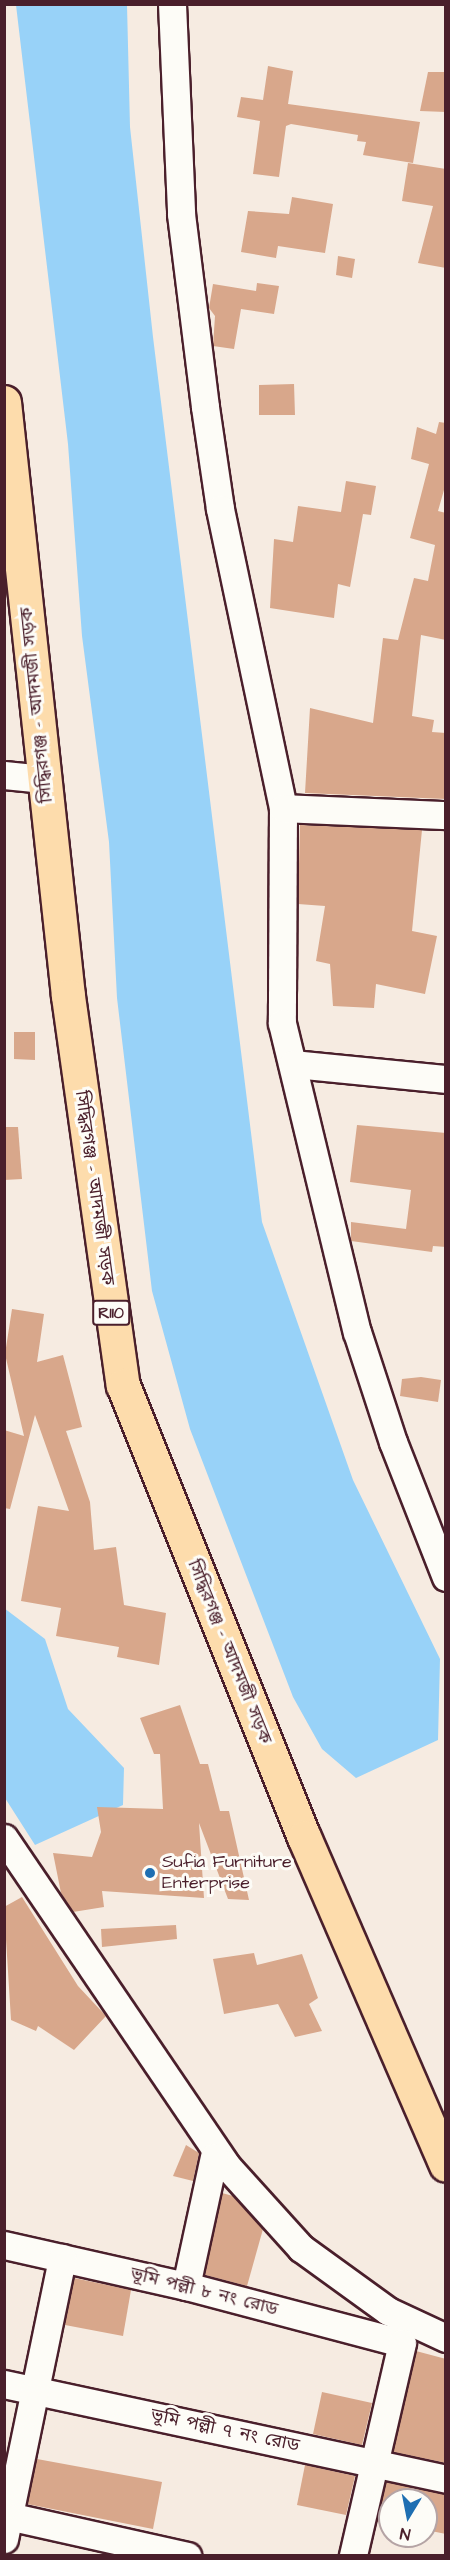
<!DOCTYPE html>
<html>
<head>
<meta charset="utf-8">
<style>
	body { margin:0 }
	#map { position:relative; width:450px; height:2560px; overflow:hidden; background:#f6ebe1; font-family:"Architects Daughter","Noto Sans Bengali",sans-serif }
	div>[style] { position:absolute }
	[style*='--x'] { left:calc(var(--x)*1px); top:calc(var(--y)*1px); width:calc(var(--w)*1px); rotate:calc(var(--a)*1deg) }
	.water>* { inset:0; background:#98d2f8 }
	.building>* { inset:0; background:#d8a78b }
	.roads { filter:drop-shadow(2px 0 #4a1f2b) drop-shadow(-2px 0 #4a1f2b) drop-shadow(0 2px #4a1f2b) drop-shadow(0 -2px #4a1f2b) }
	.street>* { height:27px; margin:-13.5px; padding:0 13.5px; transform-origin:13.5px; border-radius:13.5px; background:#fdfcf7 }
	.primary>* { height:33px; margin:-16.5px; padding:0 16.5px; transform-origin:16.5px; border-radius:16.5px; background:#fddcac }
	.dots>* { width:16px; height:16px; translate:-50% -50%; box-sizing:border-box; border:3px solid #fdfcf7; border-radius:50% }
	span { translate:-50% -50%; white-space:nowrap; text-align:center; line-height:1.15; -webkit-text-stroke:6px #fdfcf7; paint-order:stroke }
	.shield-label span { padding:2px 4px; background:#fdfcf7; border:2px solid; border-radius:4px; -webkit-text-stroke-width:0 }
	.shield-label { font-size:16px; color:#4a1f2b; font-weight:700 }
	.street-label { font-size:18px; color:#4a1f2b }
	.poi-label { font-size:18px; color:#4a1f2b }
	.left { translate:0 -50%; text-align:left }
	.frame { position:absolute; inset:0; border:6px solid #4a1f2b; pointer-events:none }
	.north { position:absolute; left:378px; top:2488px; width:60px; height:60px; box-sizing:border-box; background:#fdfcf7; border:2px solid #b5a4a5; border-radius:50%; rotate:190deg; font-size:16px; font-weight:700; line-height:24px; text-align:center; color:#4a1f2b }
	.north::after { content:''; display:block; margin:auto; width:21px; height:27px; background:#1f6fb2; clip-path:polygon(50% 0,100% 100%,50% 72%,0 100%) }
</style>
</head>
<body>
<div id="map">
	<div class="water">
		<div style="clip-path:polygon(16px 5px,127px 5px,130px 127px,153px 337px,262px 1222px,353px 1480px,440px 1659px,438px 1740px,356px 1778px,322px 1749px,293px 1697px,190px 1429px,152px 1291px,117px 998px,109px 842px,82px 636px,68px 444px)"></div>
		<div style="clip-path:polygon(4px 1608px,45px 1639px,68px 1709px,124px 1768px,123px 1805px,35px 1845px,5px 1798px)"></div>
	</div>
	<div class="building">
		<div style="clip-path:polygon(268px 66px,293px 71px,288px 104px,420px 122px,413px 163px,363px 155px,366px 142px,357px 141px,358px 135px,291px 124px,286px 126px,279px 177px,253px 174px,260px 121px,237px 117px,241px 97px,263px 100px)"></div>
		<div style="clip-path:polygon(428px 72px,446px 72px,446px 112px,420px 111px)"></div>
		<div style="clip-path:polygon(408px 163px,446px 169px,446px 268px,418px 263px,433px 206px,402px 201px)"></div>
		<div style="clip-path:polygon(292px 197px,333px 204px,325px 253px,278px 246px,276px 258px,241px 252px,248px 211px,289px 214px)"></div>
		<div style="clip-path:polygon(338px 256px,355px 259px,352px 278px,336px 275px)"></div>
		<div style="clip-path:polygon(257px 283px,279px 286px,274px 314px,241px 309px,234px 349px,213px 346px,215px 316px,209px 308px,213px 284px,256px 291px)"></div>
		<div style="clip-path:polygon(294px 384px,295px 415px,259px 415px,259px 385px)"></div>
		<div style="clip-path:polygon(439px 422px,446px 423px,446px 483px,438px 511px,446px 513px,446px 640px,421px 635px,412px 716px,434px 720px,432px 732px,446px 733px,446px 799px,305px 793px,310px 708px,373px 723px,383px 638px,398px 640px,414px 578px,428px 581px,435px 545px,410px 538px,429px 464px,411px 459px,417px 427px,436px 434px)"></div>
		<div style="clip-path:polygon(346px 481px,376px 486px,371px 515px,363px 514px,350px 587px,338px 584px,334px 618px,270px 608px,274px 539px,293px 542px,298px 506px,341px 512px)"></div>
		<div style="clip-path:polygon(300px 825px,422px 830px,412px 931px,437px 936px,425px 994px,376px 984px,374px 1008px,333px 1006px,330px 964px,316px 961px,325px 906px,298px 904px)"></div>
		<div style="clip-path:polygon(14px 1032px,35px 1032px,35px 1060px,14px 1059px)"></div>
		<div style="clip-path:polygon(357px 1125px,446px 1133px,446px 1247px,433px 1246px,432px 1252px,351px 1241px,351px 1222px,406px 1229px,411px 1190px,350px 1182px)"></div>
		<div style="clip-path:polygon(4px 1127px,18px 1127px,22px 1179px,4px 1180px)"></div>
		<div style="clip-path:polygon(12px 1309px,44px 1314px,37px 1362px,63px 1355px,82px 1427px,66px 1431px,90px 1502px,94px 1550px,116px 1547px,124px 1605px,166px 1613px,159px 1665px,117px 1657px,119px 1647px,56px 1636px,61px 1608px,21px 1601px,38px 1506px,69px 1511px,35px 1415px,10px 1509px,4px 1508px,4px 1430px,24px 1436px,5px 1354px)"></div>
		<div style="clip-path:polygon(421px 1377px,441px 1380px,438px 1402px,400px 1396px,402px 1379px)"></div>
		<div style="clip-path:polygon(180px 1705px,200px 1764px,208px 1764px,220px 1811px,229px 1811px,249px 1900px,228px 1899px,199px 1823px,204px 1898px,102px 1891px,104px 1907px,73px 1912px,61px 1893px,53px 1853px,92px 1857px,101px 1832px,97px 1807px,163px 1809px,160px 1754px,154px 1754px,140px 1718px)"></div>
		<div style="clip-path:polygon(22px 1897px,78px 1986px,106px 2016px,74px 2050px,38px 2026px,36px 2031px,11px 2020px,4px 1907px)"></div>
		<div style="clip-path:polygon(176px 1925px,177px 1939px,102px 1947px,101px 1929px)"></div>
		<div style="clip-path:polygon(254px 1953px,257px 1965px,302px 1954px,318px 1998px,309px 2004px,322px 2031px,295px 2037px,278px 2004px,224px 2014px,213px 1959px)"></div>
		<div style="clip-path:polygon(186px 2145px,199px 2153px,193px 2181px,173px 2176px)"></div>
		<div style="clip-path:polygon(222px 2193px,233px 2196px,263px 2229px,247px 2286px,205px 2275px)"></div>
		<div style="clip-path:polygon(74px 2278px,131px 2290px,123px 2336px,65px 2325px)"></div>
		<div style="clip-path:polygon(416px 2351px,446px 2359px,446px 2463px,393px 2452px)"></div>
		<div style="clip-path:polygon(322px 2392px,372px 2403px,362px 2445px,313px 2434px)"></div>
		<div style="clip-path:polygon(37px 2459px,162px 2482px,153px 2529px,27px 2504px)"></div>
		<div style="clip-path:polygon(305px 2465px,355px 2476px,346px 2515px,297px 2505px)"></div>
		<div style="clip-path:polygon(386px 2482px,446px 2494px,446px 2534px,426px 2530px,426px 2500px,390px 2500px,390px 2525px,377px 2522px)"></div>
	</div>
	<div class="roads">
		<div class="street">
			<div style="--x:172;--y:4;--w:210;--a:87.5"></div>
			<div style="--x:181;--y:214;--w:194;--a:82.9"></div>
			<div style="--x:205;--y:407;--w:103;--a:81.6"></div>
			<div style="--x:220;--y:509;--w:306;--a:78.1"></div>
			<div style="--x:283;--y:808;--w:215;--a:90.3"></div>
			<div style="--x:282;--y:1023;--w:318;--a:76.4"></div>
			<div style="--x:357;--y:1332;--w:116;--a:71.9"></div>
			<div style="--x:393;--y:1442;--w:145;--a:68.6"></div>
			<div style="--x:4;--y:775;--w:40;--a:5.7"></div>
			<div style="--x:283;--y:808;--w:163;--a:2.5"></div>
			<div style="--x:293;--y:1064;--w:154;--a:5.6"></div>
			<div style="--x:4;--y:1838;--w:395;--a:55.8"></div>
			<div style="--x:226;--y:2165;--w:112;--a:47.9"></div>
			<div style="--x:301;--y:2248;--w:107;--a:35.9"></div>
			<div style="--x:388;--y:2311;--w:64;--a:25"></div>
			<div style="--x:4;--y:2245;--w:187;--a:12.7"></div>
			<div style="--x:186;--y:2286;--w:223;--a:14.8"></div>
			<div style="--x:402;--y:2343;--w:219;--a:103"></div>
			<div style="--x:186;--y:2286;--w:132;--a:-77.8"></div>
			<div style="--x:4;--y:2384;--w:452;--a:12.1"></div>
			<div style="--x:4;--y:2515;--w:188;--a:12.6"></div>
			<div style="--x:4;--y:2539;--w:287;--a:-78.3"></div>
		</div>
		<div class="primary">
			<div style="--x:4;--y:402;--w:597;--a:83.85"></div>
			<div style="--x:68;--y:996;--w:393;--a:82"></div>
			<div style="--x:123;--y:1385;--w:487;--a:68.2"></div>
			<div style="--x:304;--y:1837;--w:357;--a:66.6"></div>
		</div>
	</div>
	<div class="dots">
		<div style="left:150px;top:1873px;background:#1f6fb2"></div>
	</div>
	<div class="shield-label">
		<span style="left:111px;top:1313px">R110</span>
	</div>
	<div class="street-label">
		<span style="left:37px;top:705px;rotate:-96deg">সিদ্ধিরগঞ্জ - আদমজী সড়ক</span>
		<span style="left:94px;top:1188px;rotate:82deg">সিদ্ধিরগঞ্জ - আদমজী সড়ক</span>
		<span style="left:229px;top:1652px;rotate:68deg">সিদ্ধিরগঞ্জ - আদমজী সড়ক</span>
		<span style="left:204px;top:2292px;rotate:14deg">ভূমি পল্লী ৮ নং রোড</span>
		<span style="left:225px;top:2431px;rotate:12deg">ভূমি পল্লী ৭ নং রোড</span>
	</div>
	<div class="poi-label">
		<span class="left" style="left:162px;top:1873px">Sufia Furniture<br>Enterprise</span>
	</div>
	<div class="frame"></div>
	<div class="north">N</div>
</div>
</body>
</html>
